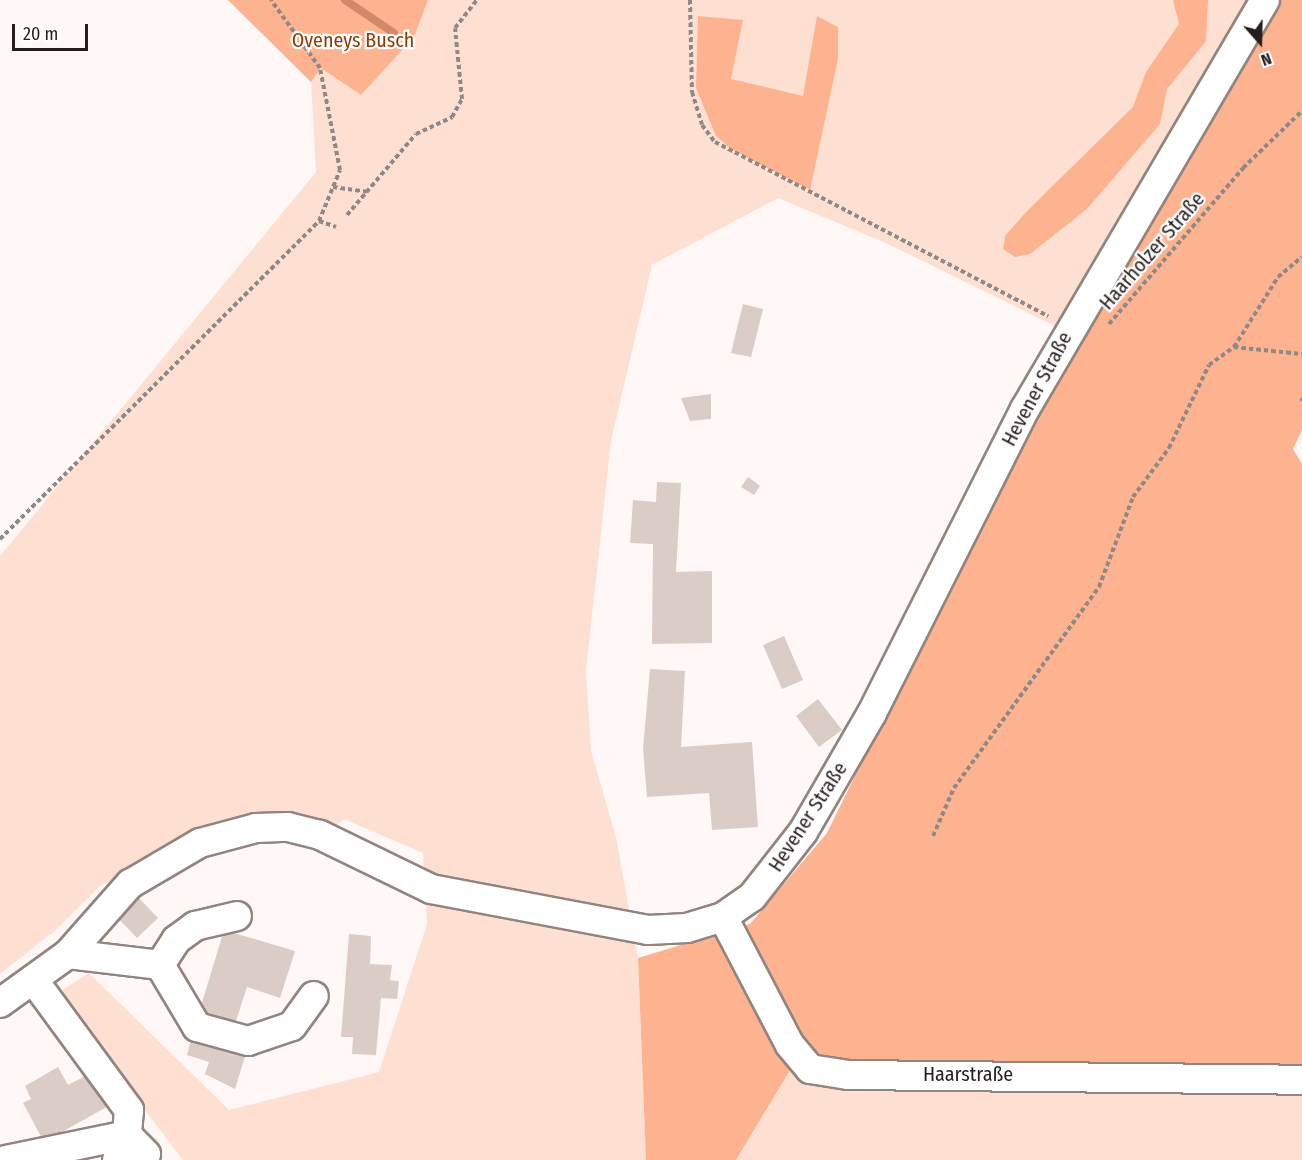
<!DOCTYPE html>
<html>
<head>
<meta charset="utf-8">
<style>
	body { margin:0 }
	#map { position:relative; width:1302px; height:1160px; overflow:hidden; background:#fff8f6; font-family:"Fira Sans Condensed",sans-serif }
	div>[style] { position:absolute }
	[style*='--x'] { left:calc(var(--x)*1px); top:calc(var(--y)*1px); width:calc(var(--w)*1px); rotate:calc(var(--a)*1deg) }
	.green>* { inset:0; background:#fee0d3 }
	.forest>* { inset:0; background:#fdb290 }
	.stream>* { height:8px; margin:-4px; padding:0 4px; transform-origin:4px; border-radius:4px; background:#d18969 }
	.building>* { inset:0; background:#dbccc6 }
	.path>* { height:4px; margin-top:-2px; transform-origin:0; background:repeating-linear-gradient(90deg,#8f8886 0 4.5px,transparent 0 7.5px) }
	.roads { filter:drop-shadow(2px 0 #92847e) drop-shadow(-2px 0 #92847e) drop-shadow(0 2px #92847e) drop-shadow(0 -2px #92847e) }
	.minor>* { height:28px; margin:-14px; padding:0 14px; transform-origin:14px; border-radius:14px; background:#fff }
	span { translate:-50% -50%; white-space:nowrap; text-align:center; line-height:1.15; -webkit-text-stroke:4.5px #fff; paint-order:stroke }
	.park-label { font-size:20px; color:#8f3a03 }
	.street-label { font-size:20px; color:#241e1c }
	.north { position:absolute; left:1230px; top:12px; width:60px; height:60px; -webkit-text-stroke:4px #fff; paint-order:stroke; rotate:160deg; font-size:16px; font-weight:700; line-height:24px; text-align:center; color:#241e1c }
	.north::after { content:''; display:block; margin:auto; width:21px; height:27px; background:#241e1c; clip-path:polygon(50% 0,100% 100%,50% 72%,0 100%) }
	.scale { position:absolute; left:12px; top:24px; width:76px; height:27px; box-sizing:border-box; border:3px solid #241e1c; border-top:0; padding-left:8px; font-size:18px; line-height:21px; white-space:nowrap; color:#241e1c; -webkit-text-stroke:4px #fff; paint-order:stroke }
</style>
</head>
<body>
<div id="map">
	<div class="green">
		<div style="clip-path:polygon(428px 0,1252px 0,1061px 329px,888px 244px,778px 198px,652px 265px,611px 441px,586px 671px,591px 751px,616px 837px,638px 958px,646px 1160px,183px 1160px,56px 994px,89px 973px,229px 1110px,379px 1072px,427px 924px,423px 853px,344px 819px,332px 830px,303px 818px,102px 884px,57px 929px,0 974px,0 556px,316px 172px,311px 82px,320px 68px,414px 37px)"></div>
		<div style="clip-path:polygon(792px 1067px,1302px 1084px,1302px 1160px,736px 1160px)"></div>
	</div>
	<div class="forest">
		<div style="clip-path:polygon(228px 0,428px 0,414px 37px,361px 95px,321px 68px,311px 82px)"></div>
		<div style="clip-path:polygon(1173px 0,1208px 0,1206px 41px,1167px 89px,1160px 124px,1087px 209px,1030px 254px,1015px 257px,1003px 249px,1005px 236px,1026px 212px,1133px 107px,1146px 72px,1179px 24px)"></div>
		<div style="clip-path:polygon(1275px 0,1302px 0,1302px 430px,1293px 449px,1302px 464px,1302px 1084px,792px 1067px,736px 1160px,646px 1160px,638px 958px,750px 924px,827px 833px,1047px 383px)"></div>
		<div style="clip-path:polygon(698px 16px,743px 20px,731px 79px,803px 96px,817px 16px,838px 27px,838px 59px,810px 190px,731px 149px,716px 136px,696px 88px)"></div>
	</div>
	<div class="stream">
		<div style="--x:345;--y:0;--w:59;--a:34"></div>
	</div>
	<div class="building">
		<div style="clip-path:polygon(743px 304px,763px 309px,751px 357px,731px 353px)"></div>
		<div style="clip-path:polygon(711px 394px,711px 419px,690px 421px,681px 398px)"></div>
		<div style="clip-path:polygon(748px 477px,760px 486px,754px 495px,741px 487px)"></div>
		<div style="clip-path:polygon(657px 482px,681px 483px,676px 572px,712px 571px,712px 643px,652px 644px,653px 544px,630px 543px,633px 500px,656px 502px)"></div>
		<div style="clip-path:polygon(784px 636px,803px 680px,782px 689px,763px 645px)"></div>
		<div style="clip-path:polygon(650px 669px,685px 671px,681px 747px,752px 742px,758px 827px,712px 830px,709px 793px,647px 797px,643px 749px)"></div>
		<div style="clip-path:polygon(818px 699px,842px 730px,819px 747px,796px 716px)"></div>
		<div style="clip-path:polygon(137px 896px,158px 918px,137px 938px,116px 916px)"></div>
		<div style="clip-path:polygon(224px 930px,295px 951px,280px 998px,247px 987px,234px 1027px,198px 1016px)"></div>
		<div style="clip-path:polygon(349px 934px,371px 936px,370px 964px,392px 965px,390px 980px,399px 981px,397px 999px,381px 998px,376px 1055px,352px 1054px,353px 1037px,341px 1037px)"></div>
		<div style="clip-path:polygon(193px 1032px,247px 1050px,235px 1089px,205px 1074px,209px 1062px,187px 1055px)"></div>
		<div style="clip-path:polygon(58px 1067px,68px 1085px,93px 1072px,112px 1104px,44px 1142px,23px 1103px,31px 1099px,25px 1086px)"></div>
	</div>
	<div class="path">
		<div style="--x:690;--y:0;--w:92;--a:88.8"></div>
		<div style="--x:692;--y:92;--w:34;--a:73"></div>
		<div style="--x:702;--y:125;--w:21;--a:53"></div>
		<div style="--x:715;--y:142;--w:376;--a:27.6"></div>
		<div style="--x:333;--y:187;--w:34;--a:8"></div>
		<div style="--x:347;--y:215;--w:106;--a:-49.6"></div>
		<div style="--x:416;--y:134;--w:40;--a:-25"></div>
		<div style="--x:452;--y:117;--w:21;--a:-61"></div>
		<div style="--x:462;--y:99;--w:71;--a:-95.6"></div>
		<div style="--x:455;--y:28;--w:36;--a:-52"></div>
		<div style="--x:319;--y:221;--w:18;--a:19"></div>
		<div style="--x:1109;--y:324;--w:206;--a:-49.3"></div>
		<div style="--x:1243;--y:168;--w:82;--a:-44"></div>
		<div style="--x:1234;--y:347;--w:68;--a:5.9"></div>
		<div style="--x:1302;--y:398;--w:3;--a:90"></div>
		<div style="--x:0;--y:539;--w:450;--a:-44.9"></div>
		<div style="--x:319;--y:221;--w:55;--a:-67.6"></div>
		<div style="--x:340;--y:170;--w:104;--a:-101.1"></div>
		<div style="--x:320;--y:68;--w:84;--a:-125.8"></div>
		<div style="--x:933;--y:836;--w:52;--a:-66.4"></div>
		<div style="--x:954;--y:788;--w:248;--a:-54.2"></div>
		<div style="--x:1099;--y:587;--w:96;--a:-69.3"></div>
		<div style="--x:1133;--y:497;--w:61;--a:-53.7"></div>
		<div style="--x:1169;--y:448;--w:92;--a:-64.3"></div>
		<div style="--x:1209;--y:365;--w:31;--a:-36"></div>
		<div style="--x:1234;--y:347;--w:83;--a:-57.8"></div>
		<div style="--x:1278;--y:277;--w:31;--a:-40"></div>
	</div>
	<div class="roads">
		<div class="minor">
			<div style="--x:723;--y:917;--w:144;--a:62.4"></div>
			<div style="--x:790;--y:1045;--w:31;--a:50"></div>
			<div style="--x:810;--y:1069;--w:38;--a:9"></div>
			<div style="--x:848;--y:1075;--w:454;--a:0.6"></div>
			<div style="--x:68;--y:954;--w:93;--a:6.8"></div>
			<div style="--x:160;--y:965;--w:72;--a:59.2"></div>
			<div style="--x:197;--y:1027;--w:53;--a:15.4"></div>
			<div style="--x:248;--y:1041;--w:46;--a:-18.8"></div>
			<div style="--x:292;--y:1026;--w:37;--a:-54"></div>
			<div style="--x:160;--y:965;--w:30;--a:-57"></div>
			<div style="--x:176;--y:940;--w:24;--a:-36"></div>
			<div style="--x:195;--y:926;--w:43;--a:-13.4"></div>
			<div style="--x:35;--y:982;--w:159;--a:53.7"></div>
			<div style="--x:129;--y:1110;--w:25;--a:95"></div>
			<div style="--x:127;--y:1135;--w:27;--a:45"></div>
			<div style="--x:0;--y:1003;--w:84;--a:-35.8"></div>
			<div style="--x:68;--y:954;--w:94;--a:-48.5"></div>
			<div style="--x:130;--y:884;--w:81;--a:-30.4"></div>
			<div style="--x:200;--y:843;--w:58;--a:-15"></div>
			<div style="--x:256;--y:828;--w:32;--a:-2"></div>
			<div style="--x:288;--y:827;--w:33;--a:14"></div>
			<div style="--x:320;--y:835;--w:123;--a:25.9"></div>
			<div style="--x:431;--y:889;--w:221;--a:10.7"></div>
			<div style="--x:648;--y:930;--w:39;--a:-3"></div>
			<div style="--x:687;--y:928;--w:38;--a:-17"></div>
			<div style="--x:723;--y:917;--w:35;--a:-35"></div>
			<div style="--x:752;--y:897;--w:83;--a:-51.9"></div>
			<div style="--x:803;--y:832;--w:138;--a:-59.9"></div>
			<div style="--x:872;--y:713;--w:340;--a:-63.3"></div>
			<div style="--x:1025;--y:409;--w:474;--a:-59.6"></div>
			<div style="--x:6;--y:1160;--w:124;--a:-11.7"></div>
			<div style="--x:117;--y:1160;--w:27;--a:-68"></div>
		</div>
	</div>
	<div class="park-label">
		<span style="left:353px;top:40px">Oveneys Busch</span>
	</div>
	<div class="street-label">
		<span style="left:1152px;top:251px;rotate:-49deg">Haarholzer Straße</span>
		<span style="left:1037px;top:389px;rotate:-62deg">Hevener Straße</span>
		<span style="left:808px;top:817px;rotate:-57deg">Hevener Straße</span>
		<span style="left:968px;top:1074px">Haarstraße</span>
	</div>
	<div class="north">N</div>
	<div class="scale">20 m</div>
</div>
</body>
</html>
